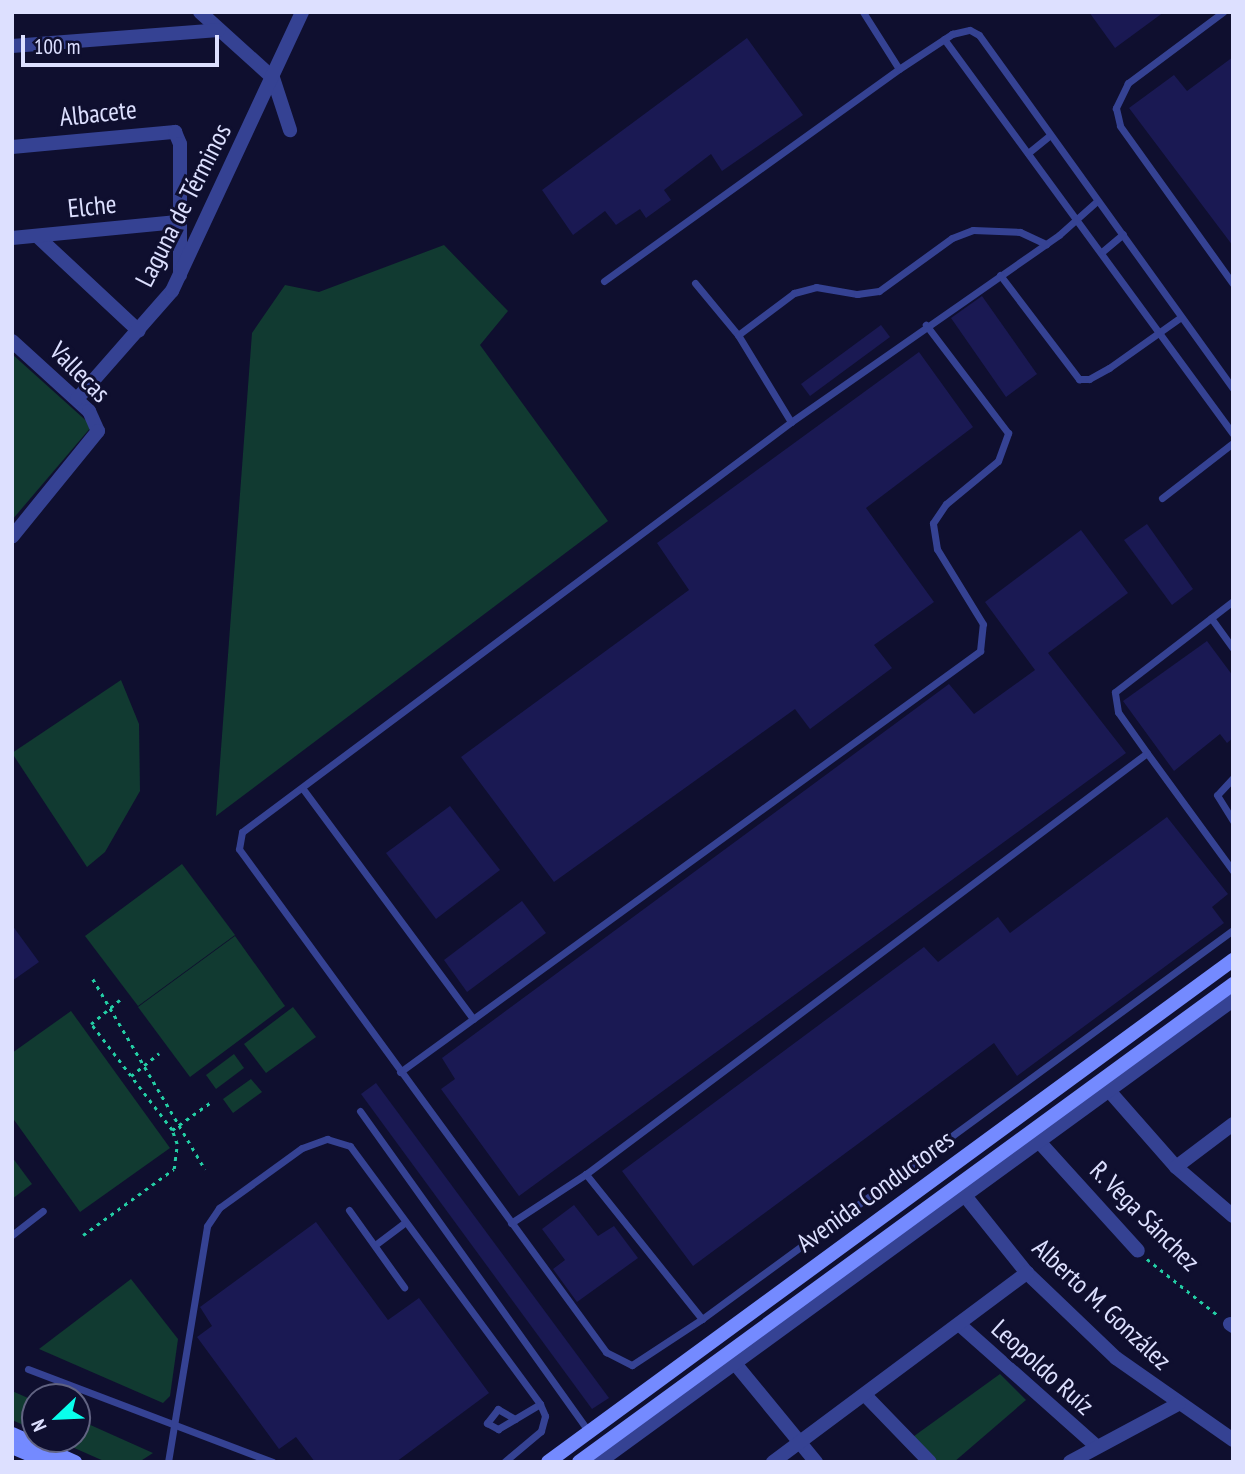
<!DOCTYPE html>
<html>
<head>
<meta charset="utf-8">
<style>
	body { margin:0 }
	#map { position:relative; width:1245px; height:1474px; overflow:hidden; background:#0f0f2f; font-family:"PT Sans Narrow",sans-serif }
	div>[style] { position:absolute }
	[style*='--x'] { left:calc(var(--x)*1px); top:calc(var(--y)*1px); width:calc(var(--w)*1px); rotate:calc(var(--a)*1deg) }
	.green>* { inset:0; background:#113a31 }
	.building>* { inset:0; background:#1a1953 }
	.path>* { height:2.5px; margin-top:-1.25px; transform-origin:0; background:repeating-linear-gradient(90deg,#23cea5 0 3.5px,transparent 0 8.5px) }
	.lane>* { height:7px; margin:-3.5px; padding:0 3.5px; transform-origin:3.5px; border-radius:3.5px; background:#354293 }
	.street>* { height:14px; margin:-7px; padding:0 7px; transform-origin:7px; border-radius:7px; background:#354293 }
	.secondary>* { height:14px; margin:-7px; padding:0 7px; transform-origin:7px; border-radius:7px; background:#748aff }
	span { translate:-50% -50%; white-space:nowrap; text-align:center; line-height:1.15; -webkit-text-stroke:6px #0f0f2f; paint-order:stroke }
	.street-label { font-size:26px; color:#dde0ff }
	.frame { position:absolute; inset:0; border:14px solid #dde0ff; pointer-events:none }
	.north { position:absolute; left:21px; top:1383px; width:70px; height:70px; box-sizing:border-box; background:#0f0f2f; border:2px solid #616382; border-radius:50%; rotate:247deg; font-size:19px; font-weight:700; line-height:28px; text-align:center; color:#dde0ff }
	.north::after { content:''; display:block; margin:auto; width:24px; height:32px; background:#09ffec; clip-path:polygon(50% 0,100% 100%,50% 72%,0 100%) }
	.scale { position:absolute; left:21px; top:35px; width:198px; height:32px; box-sizing:border-box; border:4px solid #dde0ff; border-top:0; padding-left:9px; font-size:21px; line-height:24px; white-space:nowrap; color:#dde0ff; -webkit-text-stroke:5px #0f0f2f; paint-order:stroke }
</style>
</head>
<body>
<div id="map">
	<div class="green">
		<div style="clip-path:polygon(444px 245px,508px 311px,480px 345px,608px 521px,216px 816px,252px 333px,285px 285px,319px 292px)"></div>
		<div style="clip-path:polygon(12px 354px,92px 426px,12px 520px)"></div>
		<div style="clip-path:polygon(121px 680px,139px 724px,140px 791px,105px 852px,87px 867px,12px 753px)"></div>
		<div style="clip-path:polygon(182px 864px,235px 935px,138px 1006px,85px 936px)"></div>
		<div style="clip-path:polygon(235px 936px,285px 1006px,190px 1077px,138px 1007px)"></div>
		<div style="clip-path:polygon(293px 1007px,316px 1037px,266px 1073px,244px 1044px)"></div>
		<div style="clip-path:polygon(71px 1011px,170px 1148px,80px 1212px,12px 1117px,12px 1053px)"></div>
		<div style="clip-path:polygon(234px 1054px,244px 1068px,216px 1089px,206px 1075px)"></div>
		<div style="clip-path:polygon(251px 1079px,262px 1092px,233px 1113px,223px 1099px)"></div>
		<div style="clip-path:polygon(12px 1157px,32px 1184px,12px 1199px)"></div>
		<div style="clip-path:polygon(131px 1279px,178px 1339px,170px 1396px,163px 1403px,39px 1349px)"></div>
		<div style="clip-path:polygon(1000px 1374px,1026px 1400px,954px 1462px,935px 1462px,910px 1439px)"></div>
		<div style="clip-path:polygon(12px 1391px,35px 1401px,35px 1430px,12px 1420px)"></div>
		<div style="clip-path:polygon(77px 1419px,153px 1453px,139px 1462px,106px 1462px,54px 1439px,77px 1439px)"></div>
	</div>
	<div class="building">
		<div style="clip-path:polygon(1089px 12px,1164px 12px,1115px 48px)"></div>
		<div style="clip-path:polygon(747px 38px,803px 115px,722px 171px,711px 154px,664px 190px,671px 200px,646px 218px,640px 209px,616px 225px,605px 211px,573px 235px,542px 190px)"></div>
		<div style="clip-path:polygon(1233px 57px,1233px 246px,1129px 108px,1174px 75px,1187px 91px)"></div>
		<div style="clip-path:polygon(982px 296px,1037px 374px,1006px 397px,951px 318px)"></div>
		<div style="clip-path:polygon(881px 325px,890px 337px,810px 396px,801px 384px)"></div>
		<div style="clip-path:polygon(919px 352px,973px 427px,866px 508px,934px 602px,874px 645px,892px 668px,810px 729px,795px 709px,554px 882px,461px 757px,689px 590px,657px 543px)"></div>
		<div style="clip-path:polygon(1147px 524px,1193px 589px,1172px 605px,1124px 540px)"></div>
		<div style="clip-path:polygon(1081px 530px,1128px 593px,1048px 653px,1126px 753px,519px 1196px,441px 1089px,455px 1079px,442px 1058px,949px 684px,974px 714px,1035px 670px,985px 602px)"></div>
		<div style="clip-path:polygon(1207px 641px,1233px 676px,1233px 738px,1227px 743px,1220px 734px,1174px 771px,1123px 701px)"></div>
		<div style="clip-path:polygon(450px 806px,500px 870px,436px 919px,386px 853px)"></div>
		<div style="clip-path:polygon(1167px 817px,1228px 894px,1212px 907px,1224px 923px,1017px 1076px,994px 1043px,693px 1266px,622px 1171px,924px 947px,938px 962px,998px 917px,1010px 933px)"></div>
		<div style="clip-path:polygon(522px 901px,546px 933px,467px 992px,444px 960px)"></div>
		<div style="clip-path:polygon(12px 925px,39px 962px,12px 981px)"></div>
		<div style="clip-path:polygon(376px 1083px,609px 1398px,592px 1409px,361px 1094px)"></div>
		<div style="clip-path:polygon(574px 1205px,598px 1236px,614px 1226px,638px 1258px,577px 1302px,553px 1269px,565px 1260px,542px 1229px)"></div>
		<div style="clip-path:polygon(316px 1222px,388px 1320px,419px 1298px,489px 1393px,396px 1462px,315px 1462px,296px 1437px,279px 1449px,197px 1337px,212px 1326px,200px 1307px)"></div>
	</div>
	<div class="path">
		<div style="--x:93;--y:979;--w:221;--a:59.5"></div>
		<div style="--x:131;--y:1076;--w:36;--a:-39"></div>
		<div style="--x:172;--y:1130;--w:48;--a:-35.7"></div>
		<div style="--x:83;--y:1235;--w:112;--a:-36"></div>
		<div style="--x:174;--y:1169;--w:25;--a:-83"></div>
		<div style="--x:177;--y:1144;--w:15;--a:-110"></div>
		<div style="--x:172;--y:1130;--w:133;--a:-127.4"></div>
		<div style="--x:91;--y:1024;--w:39;--a:-40"></div>
		<div style="--x:1147;--y:1259;--w:92;--a:38.4"></div>
	</div>
	<div class="lane">
		<div style="--x:863;--y:12;--w:67;--a:57.7"></div>
		<div style="--x:1223;--y:12;--w:119;--a:143.2"></div>
		<div style="--x:1128;--y:83;--w:28;--a:116"></div>
		<div style="--x:1116;--y:108;--w:18;--a:77"></div>
		<div style="--x:1120;--y:126;--w:194;--a:54.4"></div>
		<div style="--x:944;--y:39;--w:489;--a:53.8"></div>
		<div style="--x:1028;--y:153;--w:27;--a:-39"></div>
		<div style="--x:1097;--y:201;--w:51;--a:138.2"></div>
		<div style="--x:1059;--y:235;--w:327;--a:145.1"></div>
		<div style="--x:791;--y:422;--w:685;--a:143.25"></div>
		<div style="--x:242;--y:832;--w:17;--a:100"></div>
		<div style="--x:239;--y:849;--w:623;--a:53.88"></div>
		<div style="--x:606;--y:1352;--w:29;--a:27"></div>
		<div style="--x:632;--y:1365;--w:84;--a:-33.3"></div>
		<div style="--x:702;--y:1319;--w:658;--a:-36.23"></div>
		<div style="--x:1103;--y:251;--w:26;--a:-40"></div>
		<div style="--x:1000;--y:275;--w:131;--a:52.8"></div>
		<div style="--x:1079;--y:379;--w:10;--a:0"></div>
		<div style="--x:1089;--y:379;--w:23;--a:-29"></div>
		<div style="--x:1109;--y:368;--w:88;--a:-35.3"></div>
		<div style="--x:604;--y:281;--w:363;--a:-35.7"></div>
		<div style="--x:899;--y:69;--w:64;--a:-33.4"></div>
		<div style="--x:952;--y:34;--w:18;--a:-13"></div>
		<div style="--x:970;--y:30;--w:10;--a:29"></div>
		<div style="--x:979;--y:35;--w:435;--a:54.3"></div>
		<div style="--x:695;--y:283;--w:67;--a:50.4"></div>
		<div style="--x:791;--y:422;--w:102;--a:-121.3"></div>
		<div style="--x:738;--y:335;--w:70;--a:-36.9"></div>
		<div style="--x:794;--y:293;--w:23;--a:-15"></div>
		<div style="--x:816;--y:287;--w:42;--a:9.7"></div>
		<div style="--x:857;--y:294;--w:22;--a:-8"></div>
		<div style="--x:879;--y:291;--w:90;--a:-36"></div>
		<div style="--x:952;--y:238;--w:22;--a:-21"></div>
		<div style="--x:973;--y:230;--w:47;--a:2.4"></div>
		<div style="--x:1020;--y:232;--w:29;--a:25"></div>
		<div style="--x:1162;--y:498;--w:90;--a:-37.8"></div>
		<div style="--x:1211;--y:618;--w:37;--a:54"></div>
		<div style="--x:1147;--y:753;--w:146;--a:53.9"></div>
		<div style="--x:1233;--y:778;--w:23;--a:133"></div>
		<div style="--x:1217;--y:795;--w:31;--a:58"></div>
		<div style="--x:303;--y:789;--w:286;--a:53.5"></div>
		<div style="--x:400;--y:1072;--w:717;--a:-35.97"></div>
		<div style="--x:980;--y:651;--w:27;--a:-84"></div>
		<div style="--x:983;--y:624;--w:88;--a:-121.5"></div>
		<div style="--x:937;--y:549;--w:26;--a:-99"></div>
		<div style="--x:933;--y:523;--w:23;--a:-56"></div>
		<div style="--x:946;--y:504;--w:67;--a:-39.6"></div>
		<div style="--x:998;--y:461;--w:30;--a:-70"></div>
		<div style="--x:1008;--y:433;--w:136;--a:-127.2"></div>
		<div style="--x:360;--y:1111;--w:394;--a:54.5"></div>
		<div style="--x:349;--y:1210;--w:95;--a:54.5"></div>
		<div style="--x:511;--y:1223;--w:90;--a:-33.2"></div>
		<div style="--x:12;--y:1235;--w:39;--a:-38"></div>
		<div style="--x:375;--y:1245;--w:38;--a:-37"></div>
		<div style="--x:702;--y:1319;--w:186;--a:-128.7"></div>
		<div style="--x:586;--y:1174;--w:701;--a:-36.89"></div>
		<div style="--x:1147;--y:753;--w:50;--a:-125.3"></div>
		<div style="--x:1118;--y:712;--w:20;--a:-99"></div>
		<div style="--x:1115;--y:692;--w:149;--a:-37.6"></div>
		<div style="--x:28;--y:1369;--w:262;--a:20.8"></div>
		<div style="--x:515;--y:1419;--w:20;--a:-150"></div>
		<div style="--x:498;--y:1409;--w:18;--a:128"></div>
		<div style="--x:487;--y:1423;--w:13;--a:29"></div>
		<div style="--x:498;--y:1429;--w:49;--a:-30.8"></div>
		<div style="--x:168;--y:1462;--w:239;--a:-80.6"></div>
		<div style="--x:207;--y:1226;--w:22;--a:-56"></div>
		<div style="--x:219;--y:1208;--w:102;--a:-35.9"></div>
		<div style="--x:302;--y:1148;--w:27;--a:-20"></div>
		<div style="--x:327;--y:1139;--w:24;--a:17"></div>
		<div style="--x:350;--y:1146;--w:320;--a:53.6"></div>
		<div style="--x:540;--y:1404;--w:13;--a:67"></div>
		<div style="--x:545;--y:1416;--w:16;--a:105"></div>
		<div style="--x:541;--y:1431;--w:48;--a:140"></div>
	</div>
	<div class="street">
		<div style="--x:200;--y:12;--w:98;--a:42.1"></div>
		<div style="--x:273;--y:78;--w:55;--a:71.9"></div>
		<div style="--x:12;--y:46;--w:207;--a:-4.4"></div>
		<div style="--x:12;--y:147;--w:164;--a:-5.3"></div>
		<div style="--x:175;--y:132;--w:13;--a:67"></div>
		<div style="--x:180;--y:144;--w:131;--a:90"></div>
		<div style="--x:37;--y:236;--w:139;--a:43"></div>
		<div style="--x:12;--y:238;--w:166;--a:-5.5"></div>
		<div style="--x:12;--y:341;--w:104;--a:42.3"></div>
		<div style="--x:89;--y:411;--w:22;--a:66"></div>
		<div style="--x:98;--y:431;--w:136;--a:129.1"></div>
		<div style="--x:77;--y:399;--w:144;--a:-48.7"></div>
		<div style="--x:172;--y:291;--w:308;--a:-65"></div>
		<div style="--x:1104;--y:1085;--w:109;--a:48.7"></div>
		<div style="--x:1176;--y:1167;--w:75;--a:40.7"></div>
		<div style="--x:1033;--y:1135;--w:156;--a:47.8"></div>
		<div style="--x:1176;--y:1167;--w:71;--a:-37"></div>
		<div style="--x:958;--y:1187;--w:110;--a:51.3"></div>
		<div style="--x:1027;--y:1273;--w:123;--a:43.7"></div>
		<div style="--x:1116;--y:1358;--w:143;--a:35"></div>
		<div style="--x:1230;--y:1324;--w:4;--a:34"></div>
		<div style="--x:960;--y:1325;--w:181;--a:41.6"></div>
		<div style="--x:728;--y:1355;--w:139;--a:50.6"></div>
		<div style="--x:865;--y:1395;--w:93;--a:45.9"></div>
		<div style="--x:599;--y:1462;--w:784;--a:-36.08"></div>
		<div style="--x:773;--y:1462;--w:317;--a:-36.7"></div>
		<div style="--x:1070;--y:1462;--w:123;--a:-28.2"></div>
	</div>
	<div class="secondary">
		<div style="--x:12;--y:1434;--w:69;--a:24"></div>
		<div style="--x:12;--y:1447;--w:38;--a:23"></div>
		<div style="--x:548;--y:1462;--w:849;--a:-36.24"></div>
		<div style="--x:579;--y:1462;--w:810;--a:-36.16"></div>
	</div>
	<div class="street-label">
		<span style="left:98px;top:113px;rotate:-6deg">Albacete</span>
		<span style="left:183px;top:205px;rotate:-63deg">Laguna de Términos</span>
		<span style="left:92px;top:206px;rotate:-6deg">Elche</span>
		<span style="left:80px;top:372px;rotate:45deg">Vallecas</span>
		<span style="left:875px;top:1191px;rotate:-36deg">Avenida Conductores</span>
		<span style="left:1145px;top:1216px;rotate:45deg">R. Vega Sánchez</span>
		<span style="left:1102px;top:1304px;rotate:43deg">Alberto M. González</span>
		<span style="left:1043px;top:1367px;rotate:42deg">Leopoldo Ruíz</span>
	</div>
	<div class="frame"></div>
	<div class="north">N</div>
	<div class="scale">100 m</div>
</div>
</body>
</html>
